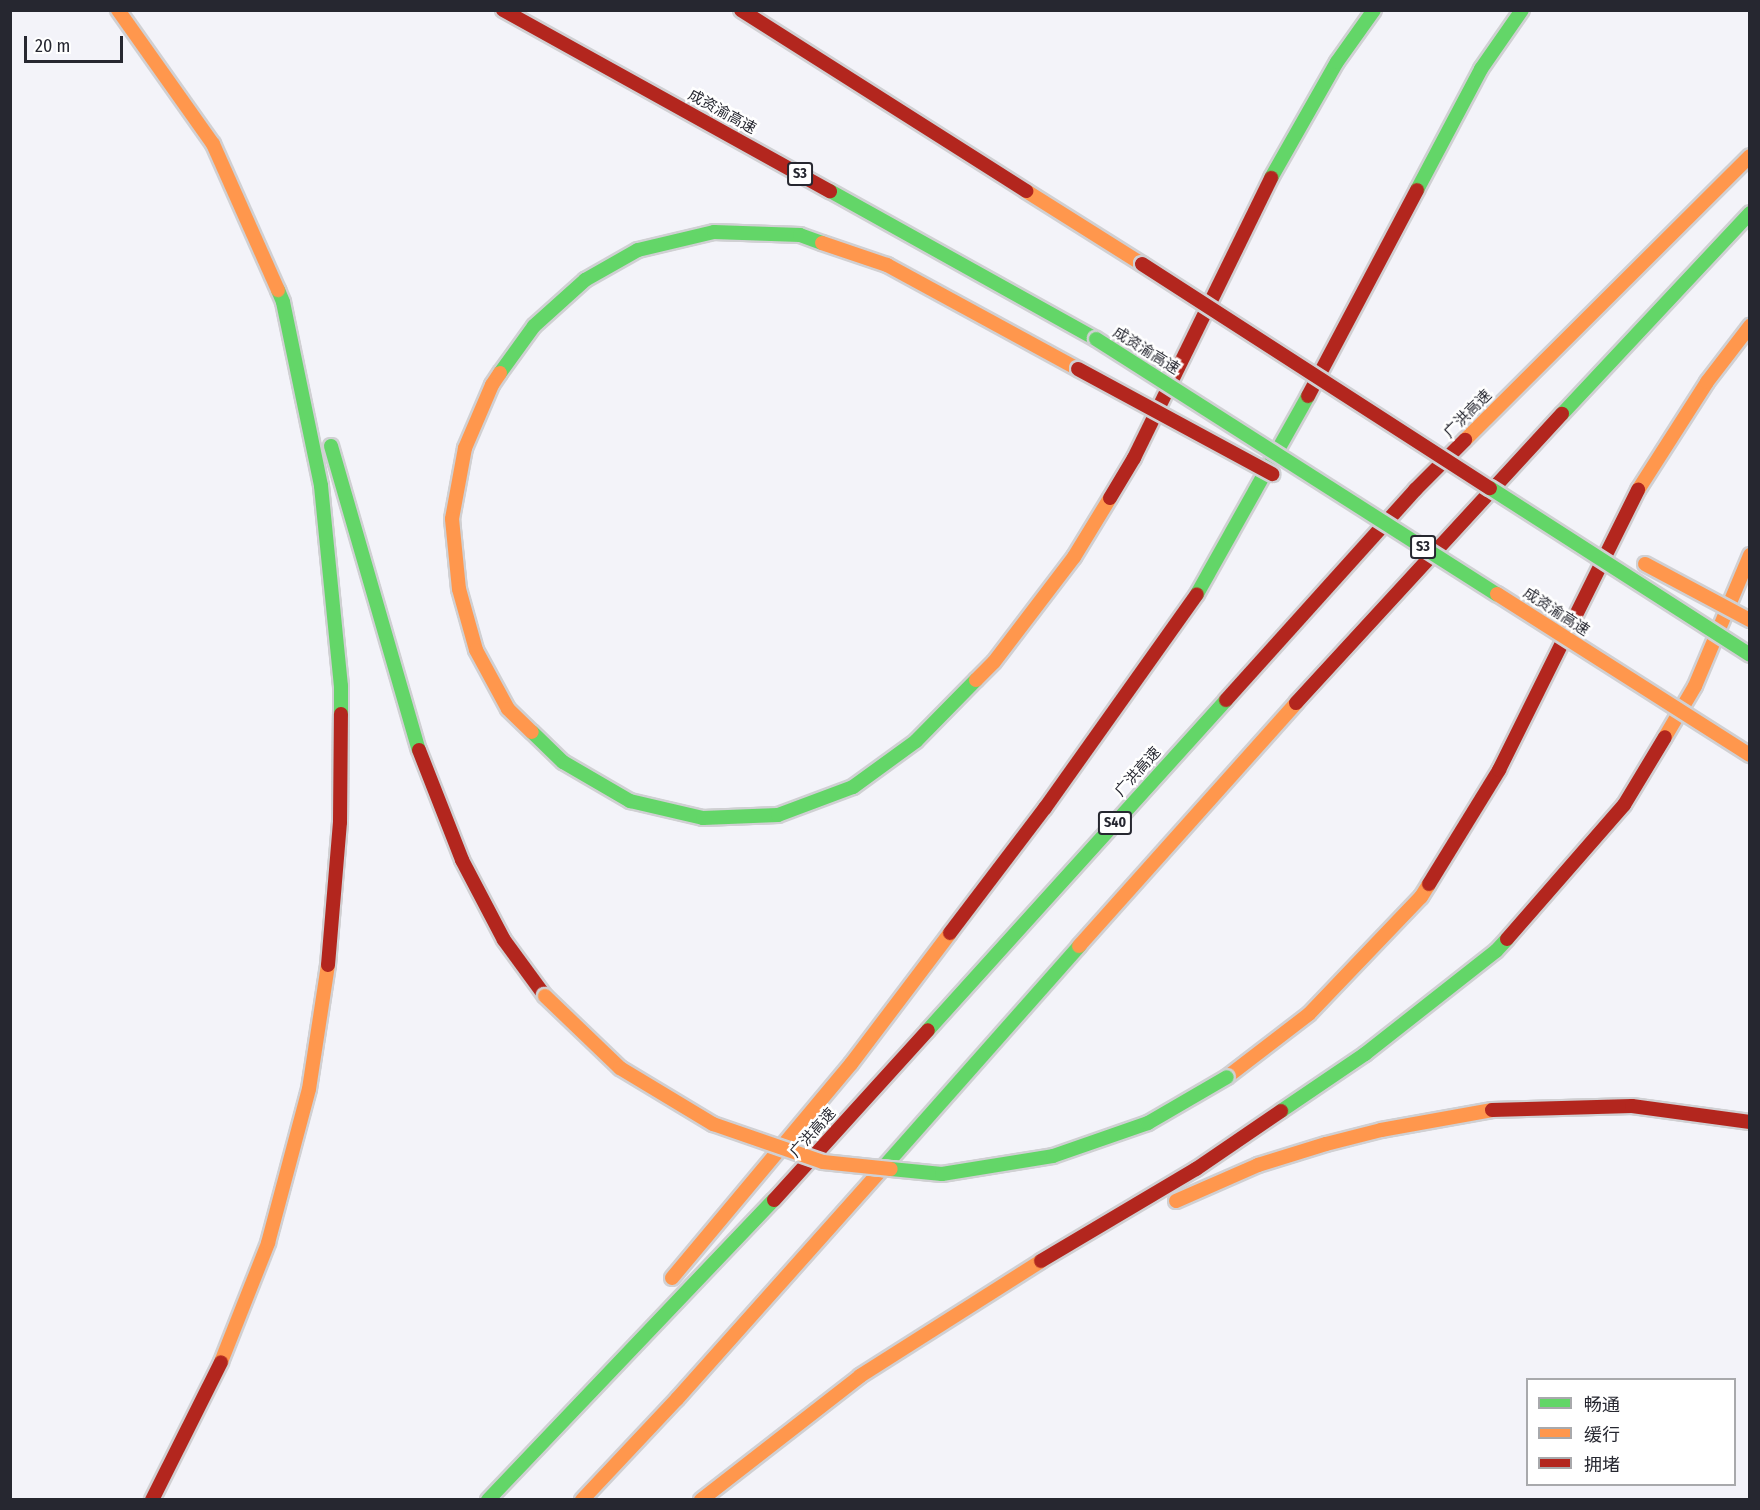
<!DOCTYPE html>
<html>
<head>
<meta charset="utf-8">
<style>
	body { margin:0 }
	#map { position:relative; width:1760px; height:1510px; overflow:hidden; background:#f3f3f9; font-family:"Fira Sans Condensed","Noto Sans SC",sans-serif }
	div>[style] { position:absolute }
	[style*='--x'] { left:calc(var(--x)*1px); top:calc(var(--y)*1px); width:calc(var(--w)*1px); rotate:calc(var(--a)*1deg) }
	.roads { filter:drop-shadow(2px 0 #d0d0d3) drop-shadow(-2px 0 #d0d0d3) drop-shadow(0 2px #d0d0d3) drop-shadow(0 -2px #d0d0d3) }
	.fast>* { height:14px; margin:-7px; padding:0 7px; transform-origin:7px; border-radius:7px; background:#63d668 }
	.slow>* { height:14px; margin:-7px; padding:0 7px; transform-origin:7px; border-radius:7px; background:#ff974d }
	.jam>* { height:14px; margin:-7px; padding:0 7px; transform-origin:7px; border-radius:7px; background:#b3261e }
	.bridges { filter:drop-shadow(2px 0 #d0d0d3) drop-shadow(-2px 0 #d0d0d3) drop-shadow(0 2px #d0d0d3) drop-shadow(0 -2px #d0d0d3) }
	.fast-bridge>* { height:14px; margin:-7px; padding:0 7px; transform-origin:7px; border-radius:7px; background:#63d668 }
	.slow-bridge>* { height:14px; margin:-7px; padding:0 7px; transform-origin:7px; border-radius:7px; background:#ff974d }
	.jam-bridge>* { height:14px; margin:-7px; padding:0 7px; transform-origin:7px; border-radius:7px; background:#b3261e }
	span { translate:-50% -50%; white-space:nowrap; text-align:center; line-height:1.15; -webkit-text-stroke:5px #fff; paint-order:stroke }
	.shield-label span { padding:2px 4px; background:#fff; border:2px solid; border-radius:4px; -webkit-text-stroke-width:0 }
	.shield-label { font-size:14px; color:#262730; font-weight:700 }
	.street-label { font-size:15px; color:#262730 }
	.frame { position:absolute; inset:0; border:12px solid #262730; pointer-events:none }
	.legend { position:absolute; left:1526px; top:1378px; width:210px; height:108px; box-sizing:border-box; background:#fff; border:2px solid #a8a9ac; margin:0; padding:8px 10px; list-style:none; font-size:18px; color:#262730 }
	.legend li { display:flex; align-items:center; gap:12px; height:30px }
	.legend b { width:30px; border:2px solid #a8a9ac }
	.scale { position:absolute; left:24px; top:36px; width:99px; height:27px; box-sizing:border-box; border:3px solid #262730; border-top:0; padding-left:8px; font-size:18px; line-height:21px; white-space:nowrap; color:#262730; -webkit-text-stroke:4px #fff; paint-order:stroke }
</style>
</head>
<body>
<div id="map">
	<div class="roads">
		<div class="fast">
			<div style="--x:1271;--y:178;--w:133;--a:-60.4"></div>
			<div style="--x:1337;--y:62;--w:64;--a:-54.6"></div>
			<div style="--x:1417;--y:190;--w:137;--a:-62.1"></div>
			<div style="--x:1481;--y:69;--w:72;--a:-55.2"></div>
			<div style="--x:830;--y:191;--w:304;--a:29.1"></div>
			<div style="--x:278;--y:290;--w:13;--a:67"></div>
			<div style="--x:283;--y:302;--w:188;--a:78.3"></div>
			<div style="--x:321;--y:486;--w:201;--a:84.3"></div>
			<div style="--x:341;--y:686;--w:28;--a:90"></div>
			<div style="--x:500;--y:373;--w:58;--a:-54.1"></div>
			<div style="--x:534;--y:326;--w:69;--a:-42"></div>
			<div style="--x:585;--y:280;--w:61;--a:-29.5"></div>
			<div style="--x:638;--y:250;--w:78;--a:-13.3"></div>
			<div style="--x:714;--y:232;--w:86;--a:2"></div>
			<div style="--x:800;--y:235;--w:23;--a:20"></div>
			<div style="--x:1562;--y:414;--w:275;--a:-46.9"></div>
			<div style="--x:331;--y:446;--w:316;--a:73.9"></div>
			<div style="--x:1197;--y:594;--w:227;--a:-60.7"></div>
			<div style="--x:532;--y:732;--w:43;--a:44.1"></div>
			<div style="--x:563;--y:762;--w:78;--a:30.2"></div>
			<div style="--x:630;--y:801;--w:75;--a:13.1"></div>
			<div style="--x:703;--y:818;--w:75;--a:-2.3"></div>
			<div style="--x:778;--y:815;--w:80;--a:-20.5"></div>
			<div style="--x:853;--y:787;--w:78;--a:-36.1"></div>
			<div style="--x:916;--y:741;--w:86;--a:-45.5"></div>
			<div style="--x:928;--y:1030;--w:445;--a:-47.9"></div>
			<div style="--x:1281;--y:1111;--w:102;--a:-34.2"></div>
			<div style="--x:1365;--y:1054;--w:167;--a:-38.2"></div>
			<div style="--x:1496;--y:951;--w:16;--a:-47"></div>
			<div style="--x:882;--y:1169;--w:298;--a:-48.5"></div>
			<div style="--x:488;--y:1500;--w:414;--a:-46.4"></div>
		</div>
		<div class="slow">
			<div style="--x:118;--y:10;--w:164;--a:54.7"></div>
			<div style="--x:213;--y:144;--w:160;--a:66"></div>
			<div style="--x:1026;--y:191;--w:137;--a:32.2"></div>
			<div style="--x:822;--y:243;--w:69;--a:18.7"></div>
			<div style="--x:887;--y:265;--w:217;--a:28.6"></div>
			<div style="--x:500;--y:373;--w:14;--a:124"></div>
			<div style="--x:492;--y:385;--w:69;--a:113.2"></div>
			<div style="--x:465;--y:448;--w:72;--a:100.4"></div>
			<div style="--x:452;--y:519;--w:70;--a:84.3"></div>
			<div style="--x:459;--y:589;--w:63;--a:74.4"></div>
			<div style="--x:476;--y:650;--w:67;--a:61.5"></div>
			<div style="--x:508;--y:709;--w:33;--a:44"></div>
			<div style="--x:1465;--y:440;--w:402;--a:-44.9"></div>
			<div style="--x:1638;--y:490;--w:128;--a:-57.4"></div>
			<div style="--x:1707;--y:382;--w:71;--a:-52.5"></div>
			<div style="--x:976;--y:680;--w:25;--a:-45"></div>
			<div style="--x:994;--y:662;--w:132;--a:-52.7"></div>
			<div style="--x:1074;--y:557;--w:69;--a:-58.6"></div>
			<div style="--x:1665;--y:737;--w:59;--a:-59.5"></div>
			<div style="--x:1695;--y:686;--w:142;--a:-67.2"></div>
			<div style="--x:1079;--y:946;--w:326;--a:-48.2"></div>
			<div style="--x:1227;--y:1077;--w:103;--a:-37.5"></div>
			<div style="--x:1309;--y:1014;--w:162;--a:-46.3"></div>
			<div style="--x:1421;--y:897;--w:15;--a:-58"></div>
			<div style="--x:1176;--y:1201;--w:90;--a:-23.7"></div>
			<div style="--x:1258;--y:1165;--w:71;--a:-17.2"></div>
			<div style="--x:1326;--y:1144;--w:57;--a:-14.3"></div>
			<div style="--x:1381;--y:1130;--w:113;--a:-10.2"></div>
			<div style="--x:672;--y:1278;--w:279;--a:-50.1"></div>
			<div style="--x:851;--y:1064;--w:164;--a:-52.9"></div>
			<div style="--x:221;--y:1362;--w:128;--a:-68.4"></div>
			<div style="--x:268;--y:1243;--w:159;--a:-75.1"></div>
			<div style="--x:309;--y:1089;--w:125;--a:-81.3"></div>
			<div style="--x:582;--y:1500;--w:139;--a:-46.8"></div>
			<div style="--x:677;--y:1399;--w:308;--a:-48.3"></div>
			<div style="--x:701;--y:1500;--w:202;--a:-37.9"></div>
			<div style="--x:860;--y:1376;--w:214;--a:-32.4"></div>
		</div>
		<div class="jam">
			<div style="--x:503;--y:10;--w:374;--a:29"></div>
			<div style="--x:741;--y:10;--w:338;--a:32.4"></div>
			<div style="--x:1308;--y:396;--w:233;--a:-62.1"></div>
			<div style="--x:1110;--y:498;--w:47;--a:-59"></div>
			<div style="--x:1134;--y:458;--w:312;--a:-63.9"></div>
			<div style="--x:1226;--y:700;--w:283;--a:-48"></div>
			<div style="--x:1415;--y:490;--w:71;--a:-45"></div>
			<div style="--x:1296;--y:703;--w:393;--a:-47.4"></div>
			<div style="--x:419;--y:750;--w:118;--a:68.6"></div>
			<div style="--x:462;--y:860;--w:90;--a:62.3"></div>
			<div style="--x:504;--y:940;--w:69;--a:53.8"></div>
			<div style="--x:1429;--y:884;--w:134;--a:-58.4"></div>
			<div style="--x:1499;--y:770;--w:313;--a:-63.6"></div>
			<div style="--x:950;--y:933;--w:157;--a:-52.8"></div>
			<div style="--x:1045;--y:808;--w:262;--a:-54.6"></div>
			<div style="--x:1507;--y:939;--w:178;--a:-48.9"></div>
			<div style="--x:1624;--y:805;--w:79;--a:-58.9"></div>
			<div style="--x:328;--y:965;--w:144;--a:-85.2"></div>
			<div style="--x:340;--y:822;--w:108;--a:-89.5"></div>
			<div style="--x:1492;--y:1110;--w:140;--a:-1.6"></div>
			<div style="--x:1632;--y:1106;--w:119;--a:7.7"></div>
			<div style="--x:774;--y:1200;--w:229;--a:-47.8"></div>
			<div style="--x:1041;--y:1261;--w:180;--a:-30.7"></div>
			<div style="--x:1196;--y:1169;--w:103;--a:-34.3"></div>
			<div style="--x:152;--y:1500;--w:154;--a:-63.4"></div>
		</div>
	</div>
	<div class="bridges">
		<div class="fast-bridge">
			<div style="--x:1096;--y:339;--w:475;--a:32.5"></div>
			<div style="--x:1490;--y:488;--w:309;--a:32.7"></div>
			<div style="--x:891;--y:1169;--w:51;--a:5.6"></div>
			<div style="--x:942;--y:1174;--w:112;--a:-9.2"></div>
			<div style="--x:1053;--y:1156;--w:101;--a:-19.2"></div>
			<div style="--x:1148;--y:1123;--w:91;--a:-30.2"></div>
		</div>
		<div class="slow-bridge">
			<div style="--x:1645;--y:564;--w:119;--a:28.1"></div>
			<div style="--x:1497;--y:594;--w:300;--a:32.5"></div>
			<div style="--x:545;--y:996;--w:104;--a:43.8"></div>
			<div style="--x:620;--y:1068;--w:109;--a:31.1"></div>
			<div style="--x:713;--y:1124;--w:116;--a:19.1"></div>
			<div style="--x:823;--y:1162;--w:68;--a:5.9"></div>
		</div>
		<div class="jam-bridge">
			<div style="--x:1142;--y:264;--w:414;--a:32.8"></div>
			<div style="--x:1078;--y:369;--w:221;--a:28.4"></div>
		</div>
	</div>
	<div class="shield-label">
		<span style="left:800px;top:174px">S3</span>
		<span style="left:1423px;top:547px">S3</span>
		<span style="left:1115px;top:823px">S40</span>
	</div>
	<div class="street-label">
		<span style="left:722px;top:112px;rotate:29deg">成资渝高速</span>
		<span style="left:1146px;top:351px;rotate:32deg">成资渝高速</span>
		<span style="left:1468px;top:414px;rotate:-45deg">广洪高速</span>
		<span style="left:1556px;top:612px;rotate:33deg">成资渝高速</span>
		<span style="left:1138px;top:772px;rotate:-48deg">广洪高速</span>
		<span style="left:813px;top:1133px;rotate:-48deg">广洪高速</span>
	</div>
	<div class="frame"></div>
	<ul class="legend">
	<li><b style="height:8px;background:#63d668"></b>畅通</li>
	<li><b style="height:8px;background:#ff974d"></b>缓行</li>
	<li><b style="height:8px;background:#b3261e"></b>拥堵</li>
	</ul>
	<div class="scale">20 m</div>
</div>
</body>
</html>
